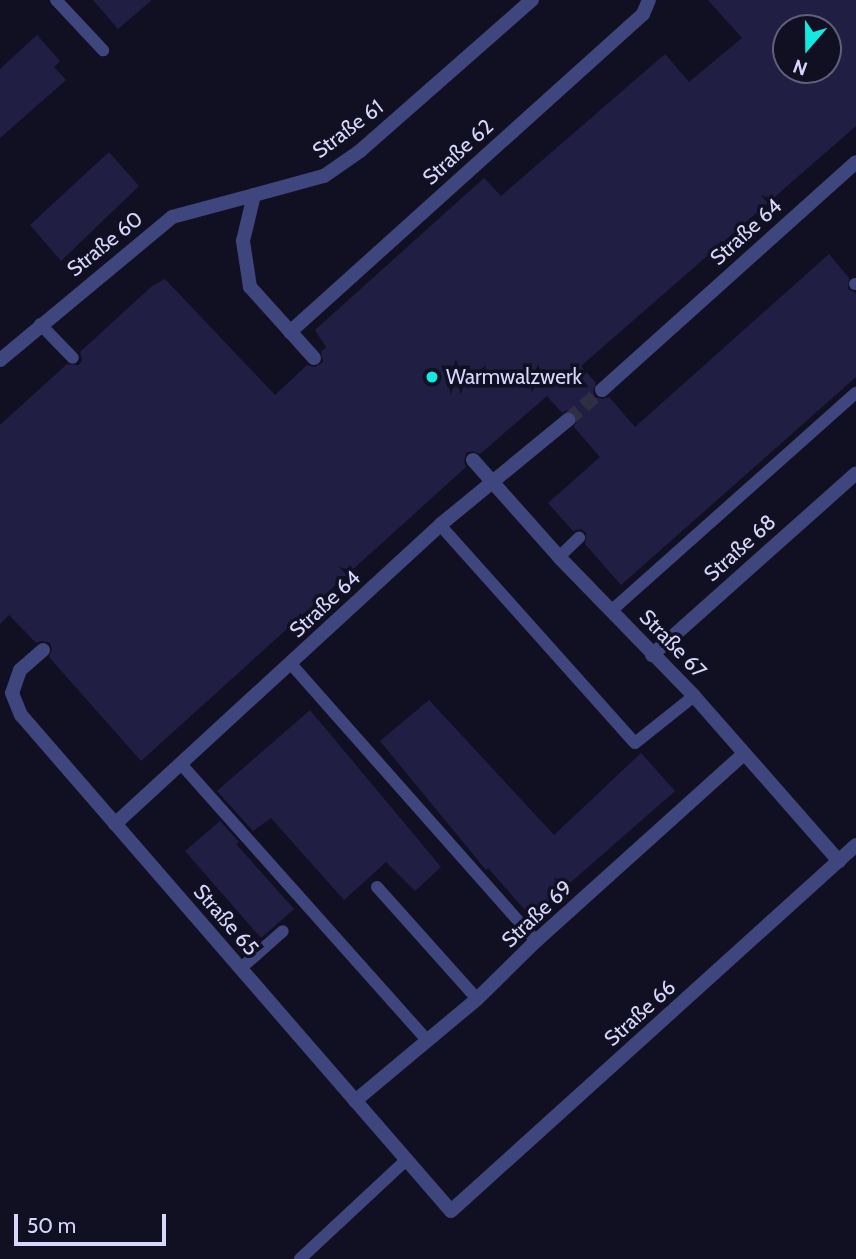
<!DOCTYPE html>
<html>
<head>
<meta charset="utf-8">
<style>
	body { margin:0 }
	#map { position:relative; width:856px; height:1259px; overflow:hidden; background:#111023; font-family:Cabin,sans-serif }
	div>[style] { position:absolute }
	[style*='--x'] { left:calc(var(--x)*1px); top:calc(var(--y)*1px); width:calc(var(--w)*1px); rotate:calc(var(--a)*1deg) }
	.building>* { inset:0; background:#201e42 }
	.street-tunnel>* { height:14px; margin-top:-7px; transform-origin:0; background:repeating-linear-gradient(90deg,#2f2e43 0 14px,transparent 0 21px) }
	.lane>* { height:12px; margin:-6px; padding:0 6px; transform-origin:6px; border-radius:6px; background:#3f467e }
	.street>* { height:14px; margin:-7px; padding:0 7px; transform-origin:7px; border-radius:7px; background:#3f467e }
	.dots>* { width:19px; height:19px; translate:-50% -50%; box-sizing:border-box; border:4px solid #111023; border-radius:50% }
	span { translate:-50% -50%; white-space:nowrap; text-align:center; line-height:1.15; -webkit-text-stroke:7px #111023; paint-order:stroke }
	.street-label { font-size:21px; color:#d6d7fb }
	.poi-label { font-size:21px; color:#d6d7fb }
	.left { translate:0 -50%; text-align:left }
	.north { position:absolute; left:772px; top:14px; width:70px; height:70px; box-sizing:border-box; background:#111023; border:2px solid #606079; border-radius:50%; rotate:200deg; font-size:19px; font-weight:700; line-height:28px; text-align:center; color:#d6d7fb }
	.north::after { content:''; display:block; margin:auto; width:24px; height:32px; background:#14e9e1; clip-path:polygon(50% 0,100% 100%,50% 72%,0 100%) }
	.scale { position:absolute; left:14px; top:1214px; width:152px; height:32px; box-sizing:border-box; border:4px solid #d6d7fb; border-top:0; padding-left:9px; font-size:21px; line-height:24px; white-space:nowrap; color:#d6d7fb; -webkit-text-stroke:5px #111023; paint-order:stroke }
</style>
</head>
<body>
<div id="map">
	<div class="building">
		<div style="clip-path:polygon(93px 0,152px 0,118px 29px)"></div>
		<div style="clip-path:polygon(evenodd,708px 0,856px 0,856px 126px,581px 366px,596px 383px,593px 391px,595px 397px,603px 399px,609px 397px,635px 427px,829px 254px,849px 278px,848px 289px,856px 293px,856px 377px,621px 585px,585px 544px,586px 533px,581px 529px,573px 531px,548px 503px,600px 457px,574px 427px,578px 419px,575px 413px,567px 410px,562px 413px,547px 396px,480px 454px,472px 451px,466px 453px,464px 461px,466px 467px,141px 761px,49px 657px,52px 649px,50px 643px,42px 641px,36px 643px,9px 615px,0 624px,0 425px,67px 364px,79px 365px,82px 360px,80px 352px,151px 287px,165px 279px,275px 395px,307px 365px,315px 367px,323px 362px,321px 352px,326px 347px,315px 330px,484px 178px,501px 196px,665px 54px,689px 82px,742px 38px,708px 0,786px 28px,828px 28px,828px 70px,786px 70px,786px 28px)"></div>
		<div style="clip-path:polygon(37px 35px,60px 61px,54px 67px,66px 80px,0 138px,0 69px)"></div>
		<div style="clip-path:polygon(109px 152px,139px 186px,61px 261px,30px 225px)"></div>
		<div style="clip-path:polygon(429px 700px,554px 835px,641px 753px,675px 791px,531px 917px,488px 868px,486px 870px,380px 741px)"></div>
		<div style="clip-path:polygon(310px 710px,441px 867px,415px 891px,386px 862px,344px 900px,271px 818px,253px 831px,217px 791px)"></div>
		<div style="clip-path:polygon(220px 821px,239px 842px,236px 844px,294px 909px,261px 938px,185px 851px)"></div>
	</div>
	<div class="street-tunnel">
		<div style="--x:568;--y:420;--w:45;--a:-41.4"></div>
	</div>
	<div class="lane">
		<div style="--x:56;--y:0;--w:69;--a:46.8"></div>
		<div style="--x:855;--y:284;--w:1;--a:0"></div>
		<div style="--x:40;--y:324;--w:47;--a:45.9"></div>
		<div style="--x:440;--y:525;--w:292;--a:48.2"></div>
		<div style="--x:635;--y:743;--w:75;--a:-38.5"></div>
		<div style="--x:559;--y:557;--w:28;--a:-44"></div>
		<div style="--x:611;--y:611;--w:328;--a:-41.7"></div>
		<div style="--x:291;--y:664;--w:370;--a:48.5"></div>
		<div style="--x:181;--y:764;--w:370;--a:48.3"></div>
		<div style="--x:377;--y:887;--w:150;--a:48.2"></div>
		<div style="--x:240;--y:969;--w:57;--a:-41.5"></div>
		<div style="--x:300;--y:1259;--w:145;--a:-43"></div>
	</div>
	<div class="street">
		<div style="--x:290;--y:332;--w:475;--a:-42"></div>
		<div style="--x:643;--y:14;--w:15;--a:-67"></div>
		<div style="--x:314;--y:358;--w:96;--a:-132"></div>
		<div style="--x:250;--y:287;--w:47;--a:-98.7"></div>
		<div style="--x:243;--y:241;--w:47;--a:-76.6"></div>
		<div style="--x:254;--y:195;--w:73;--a:-15.2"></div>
		<div style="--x:324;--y:176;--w:44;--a:-34.8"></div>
		<div style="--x:360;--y:151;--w:229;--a:-41.3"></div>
		<div style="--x:0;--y:360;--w:224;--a:-39.7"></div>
		<div style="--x:172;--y:217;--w:85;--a:-15"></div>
		<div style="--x:602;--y:390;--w:341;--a:-41.9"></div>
		<div style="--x:473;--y:460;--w:130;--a:48.4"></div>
		<div style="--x:559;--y:557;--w:194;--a:45.8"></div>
		<div style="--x:694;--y:696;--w:220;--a:48.7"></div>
		<div style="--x:43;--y:650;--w:30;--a:139"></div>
		<div style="--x:20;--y:670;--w:24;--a:109"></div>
		<div style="--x:12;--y:693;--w:24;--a:68"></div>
		<div style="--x:21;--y:715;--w:656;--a:49.08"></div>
		<div style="--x:451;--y:1211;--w:546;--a:-42.1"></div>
		<div style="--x:652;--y:655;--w:273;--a:-41.7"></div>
		<div style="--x:115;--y:824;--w:442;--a:-42.6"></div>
		<div style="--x:440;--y:525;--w:166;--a:-39.4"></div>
		<div style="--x:355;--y:1101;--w:159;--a:-39.9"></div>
		<div style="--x:477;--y:999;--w:83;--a:-44.5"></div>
		<div style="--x:536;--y:941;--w:280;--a:-42"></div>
	</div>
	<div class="dots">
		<div style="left:432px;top:377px;background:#14e9e1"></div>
	</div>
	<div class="street-label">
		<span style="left:348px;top:129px;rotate:-37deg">Straße 61</span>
		<span style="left:458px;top:152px;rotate:-42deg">Straße 62</span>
		<span style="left:746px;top:232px;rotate:-42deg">Straße 64</span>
		<span style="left:105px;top:244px;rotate:-39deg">Straße 60</span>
		<span style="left:740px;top:548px;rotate:-42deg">Straße 68</span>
		<span style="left:325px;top:604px;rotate:-43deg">Straße 64</span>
		<span style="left:673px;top:644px;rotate:46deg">Straße 67</span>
		<span style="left:537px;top:914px;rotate:-43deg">Straße 69</span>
		<span style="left:226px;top:920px;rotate:49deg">Straße 65</span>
		<span style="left:640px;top:1013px;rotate:-42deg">Straße 66</span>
	</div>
	<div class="poi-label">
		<span class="left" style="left:446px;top:377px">Warmwalzwerk</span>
	</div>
	<div class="north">N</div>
	<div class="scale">50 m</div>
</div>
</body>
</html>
